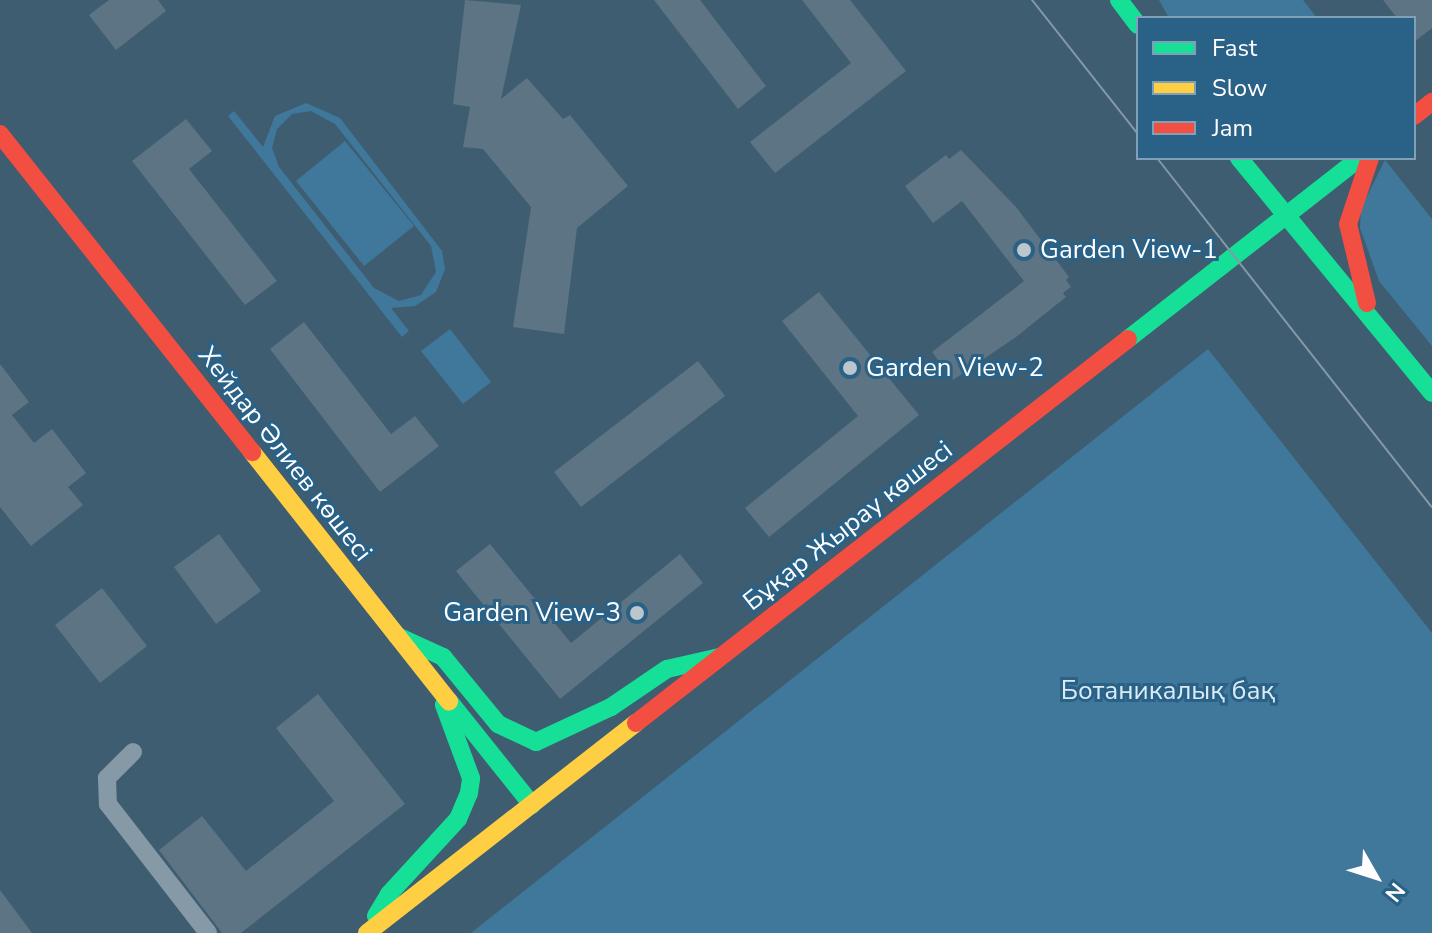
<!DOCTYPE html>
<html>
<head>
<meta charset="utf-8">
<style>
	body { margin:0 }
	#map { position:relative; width:1432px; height:933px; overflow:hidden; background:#3f5d71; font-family:"Nunito Sans",sans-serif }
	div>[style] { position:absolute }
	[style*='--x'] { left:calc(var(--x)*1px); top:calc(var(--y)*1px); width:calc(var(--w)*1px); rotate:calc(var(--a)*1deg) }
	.green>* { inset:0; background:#3f789b }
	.building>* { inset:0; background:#5c7483 }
	.street>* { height:18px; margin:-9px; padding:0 9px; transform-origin:9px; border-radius:9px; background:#8699a7 }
	.fast>* { height:18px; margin:-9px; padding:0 9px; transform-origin:9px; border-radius:9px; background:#16e098 }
	.slow>* { height:18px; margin:-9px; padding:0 9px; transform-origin:9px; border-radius:9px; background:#ffcf43 }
	.jam>* { height:18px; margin:-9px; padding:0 9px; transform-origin:9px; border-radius:9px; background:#f24e42 }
	.tram>* { height:2px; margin:-1px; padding:0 1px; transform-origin:1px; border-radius:1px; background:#8598a5 }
	.dots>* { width:22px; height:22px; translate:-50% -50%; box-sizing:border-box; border:4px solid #2a6186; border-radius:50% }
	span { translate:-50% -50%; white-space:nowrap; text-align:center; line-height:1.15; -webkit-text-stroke:6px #2a6186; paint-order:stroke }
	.poi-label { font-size:26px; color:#fff }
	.left { translate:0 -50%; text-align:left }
	.right { translate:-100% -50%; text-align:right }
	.street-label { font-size:26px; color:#fff }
	.park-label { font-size:26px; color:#d9ebf6 }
	.legend { position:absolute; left:1136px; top:16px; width:280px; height:144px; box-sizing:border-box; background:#2a6186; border:2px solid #7fa0b6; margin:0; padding:10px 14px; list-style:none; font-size:24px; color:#fff }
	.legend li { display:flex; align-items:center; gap:16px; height:40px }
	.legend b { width:40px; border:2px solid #7fa0b6 }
	.north { position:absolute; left:1336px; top:837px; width:80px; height:80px; -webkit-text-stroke:6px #2a6186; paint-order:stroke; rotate:129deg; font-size:22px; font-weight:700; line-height:32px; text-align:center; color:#fff }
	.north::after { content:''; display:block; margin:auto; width:28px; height:36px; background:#fff; clip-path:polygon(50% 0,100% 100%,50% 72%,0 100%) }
</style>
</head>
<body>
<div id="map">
	<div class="green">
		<div style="clip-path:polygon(1159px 0,1303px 0,1317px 18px,1169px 18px)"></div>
		<div style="clip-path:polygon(evenodd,306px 103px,340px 118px,442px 251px,445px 269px,436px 292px,415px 306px,391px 308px,409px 331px,402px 337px,228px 116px,234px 111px,263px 147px,275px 116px,306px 103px,311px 111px,335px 124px,431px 246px,436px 272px,421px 295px,399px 301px,374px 288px,279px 167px,272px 148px,277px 129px,292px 114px,311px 111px)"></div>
		<div style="clip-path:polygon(345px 141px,414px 226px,364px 266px,296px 181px)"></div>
		<div style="clip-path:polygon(1385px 160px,1432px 219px,1432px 346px,1379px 281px,1360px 228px,1361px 208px)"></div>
		<div style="clip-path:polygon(450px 329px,491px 382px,463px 404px,421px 351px)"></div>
		<div style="clip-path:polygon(1208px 349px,1432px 633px,1432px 933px,471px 933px)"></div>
	</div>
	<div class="building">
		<div style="clip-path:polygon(109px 0,158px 0,166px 11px,116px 50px,89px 15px)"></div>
		<div style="clip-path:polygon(465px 0,521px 5px,501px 99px,527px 78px,563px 119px,570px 115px,628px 186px,577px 228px,564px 334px,513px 327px,531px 207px,483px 149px,463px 147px,470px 107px,453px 104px)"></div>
		<div style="clip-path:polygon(654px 0,700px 0,766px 86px,738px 109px)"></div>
		<div style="clip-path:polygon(802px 0,850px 0,906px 71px,775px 173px,750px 142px,851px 63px)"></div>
		<div style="clip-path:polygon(1383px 0,1432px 0,1432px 28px,1414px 42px,1414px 18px,1397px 18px)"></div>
		<div style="clip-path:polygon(186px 119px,212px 151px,189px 169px,277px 281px,245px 305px,132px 161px)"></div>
		<div style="clip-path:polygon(961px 150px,1016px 207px,1069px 277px,1066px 280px,1071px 287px,1063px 293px,1066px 297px,1016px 337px,953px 380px,932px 352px,1024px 281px,962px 201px,933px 223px,905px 186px,946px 155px,949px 159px)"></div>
		<div style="clip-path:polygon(819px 292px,919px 415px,769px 537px,745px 508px,858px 416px,782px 321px)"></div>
		<div style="clip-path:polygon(304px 322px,391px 434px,415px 416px,439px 446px,380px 492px,270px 349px)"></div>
		<div style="clip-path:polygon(698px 361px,725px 396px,581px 507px,554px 472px)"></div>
		<div style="clip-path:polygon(0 364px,29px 402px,12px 415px,34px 443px,52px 429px,86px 473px,68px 487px,83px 505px,31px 546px,0 507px)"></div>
		<div style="clip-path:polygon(219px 534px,261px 591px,216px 624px,174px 567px)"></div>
		<div style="clip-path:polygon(490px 544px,571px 643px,680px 554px,703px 583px,560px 699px,456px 571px)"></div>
		<div style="clip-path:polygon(102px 588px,147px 646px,100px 683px,55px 625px)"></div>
		<div style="clip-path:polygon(318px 694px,405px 804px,241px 933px,222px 933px,159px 850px,202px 816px,246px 871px,334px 801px,276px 728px)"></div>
		<div style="clip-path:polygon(0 890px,32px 933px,0 933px)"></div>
	</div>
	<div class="street">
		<div style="--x:133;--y:752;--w:37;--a:135"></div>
		<div style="--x:107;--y:778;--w:26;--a:88"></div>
		<div style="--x:108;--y:804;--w:163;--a:52.2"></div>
	</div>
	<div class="fast">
		<div style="--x:1119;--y:0;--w:31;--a:53"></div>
		<div style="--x:1239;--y:158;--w:304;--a:50.6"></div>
		<div style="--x:1128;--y:339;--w:294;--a:-38"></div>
		<div style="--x:397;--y:636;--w:51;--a:24.5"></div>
		<div style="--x:443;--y:657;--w:87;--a:50.6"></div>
		<div style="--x:498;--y:724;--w:42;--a:25.3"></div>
		<div style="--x:536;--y:742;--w:83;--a:-25"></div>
		<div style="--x:611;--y:707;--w:68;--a:-34.2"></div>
		<div style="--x:667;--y:669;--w:54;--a:-12.8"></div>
		<div style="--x:449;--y:701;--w:133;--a:51.4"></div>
		<div style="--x:376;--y:916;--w:26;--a:-59"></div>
		<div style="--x:389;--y:894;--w:102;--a:-47.4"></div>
		<div style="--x:458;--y:819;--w:28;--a:-67"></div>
		<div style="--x:469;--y:793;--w:15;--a:-82"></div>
		<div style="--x:471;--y:778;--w:78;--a:-110.3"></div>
	</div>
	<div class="slow">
		<div style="--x:252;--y:452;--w:318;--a:51.7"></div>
		<div style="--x:367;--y:933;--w:341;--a:-38"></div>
	</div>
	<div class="jam">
		<div style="--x:1414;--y:116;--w:23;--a:-38"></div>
		<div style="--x:0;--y:134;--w:406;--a:51.6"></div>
		<div style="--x:1367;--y:303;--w:81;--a:-103.5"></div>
		<div style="--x:1348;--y:224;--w:70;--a:-71.6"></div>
		<div style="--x:636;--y:723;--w:624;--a:-37.97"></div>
	</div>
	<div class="tram">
		<div style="--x:1032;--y:0;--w:171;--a:51.7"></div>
		<div style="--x:1157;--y:158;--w:444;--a:51.8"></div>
	</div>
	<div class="dots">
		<div style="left:1024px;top:250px;background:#bcc6cd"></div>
		<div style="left:850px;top:368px;background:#bcc6cd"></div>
		<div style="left:637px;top:613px;background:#bcc6cd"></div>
	</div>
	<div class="poi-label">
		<span class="left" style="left:1040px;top:250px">Garden View-1</span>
		<span class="left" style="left:866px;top:368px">Garden View-2</span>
		<span class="right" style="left:621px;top:613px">Garden View-3</span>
	</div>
	<div class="street-label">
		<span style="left:285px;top:454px;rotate:52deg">Хейдар Әлиев көшесі</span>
		<span style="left:848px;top:526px;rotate:-38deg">Бұқар Жырау көшесі</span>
	</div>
	<div class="park-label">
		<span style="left:1168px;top:691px">Ботаникалық бақ</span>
	</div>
	<ul class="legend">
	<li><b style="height:10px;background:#16e098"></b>Fast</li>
	<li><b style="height:10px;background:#ffcf43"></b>Slow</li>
	<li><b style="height:10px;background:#f24e42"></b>Jam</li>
	</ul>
	<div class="north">N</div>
</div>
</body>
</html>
